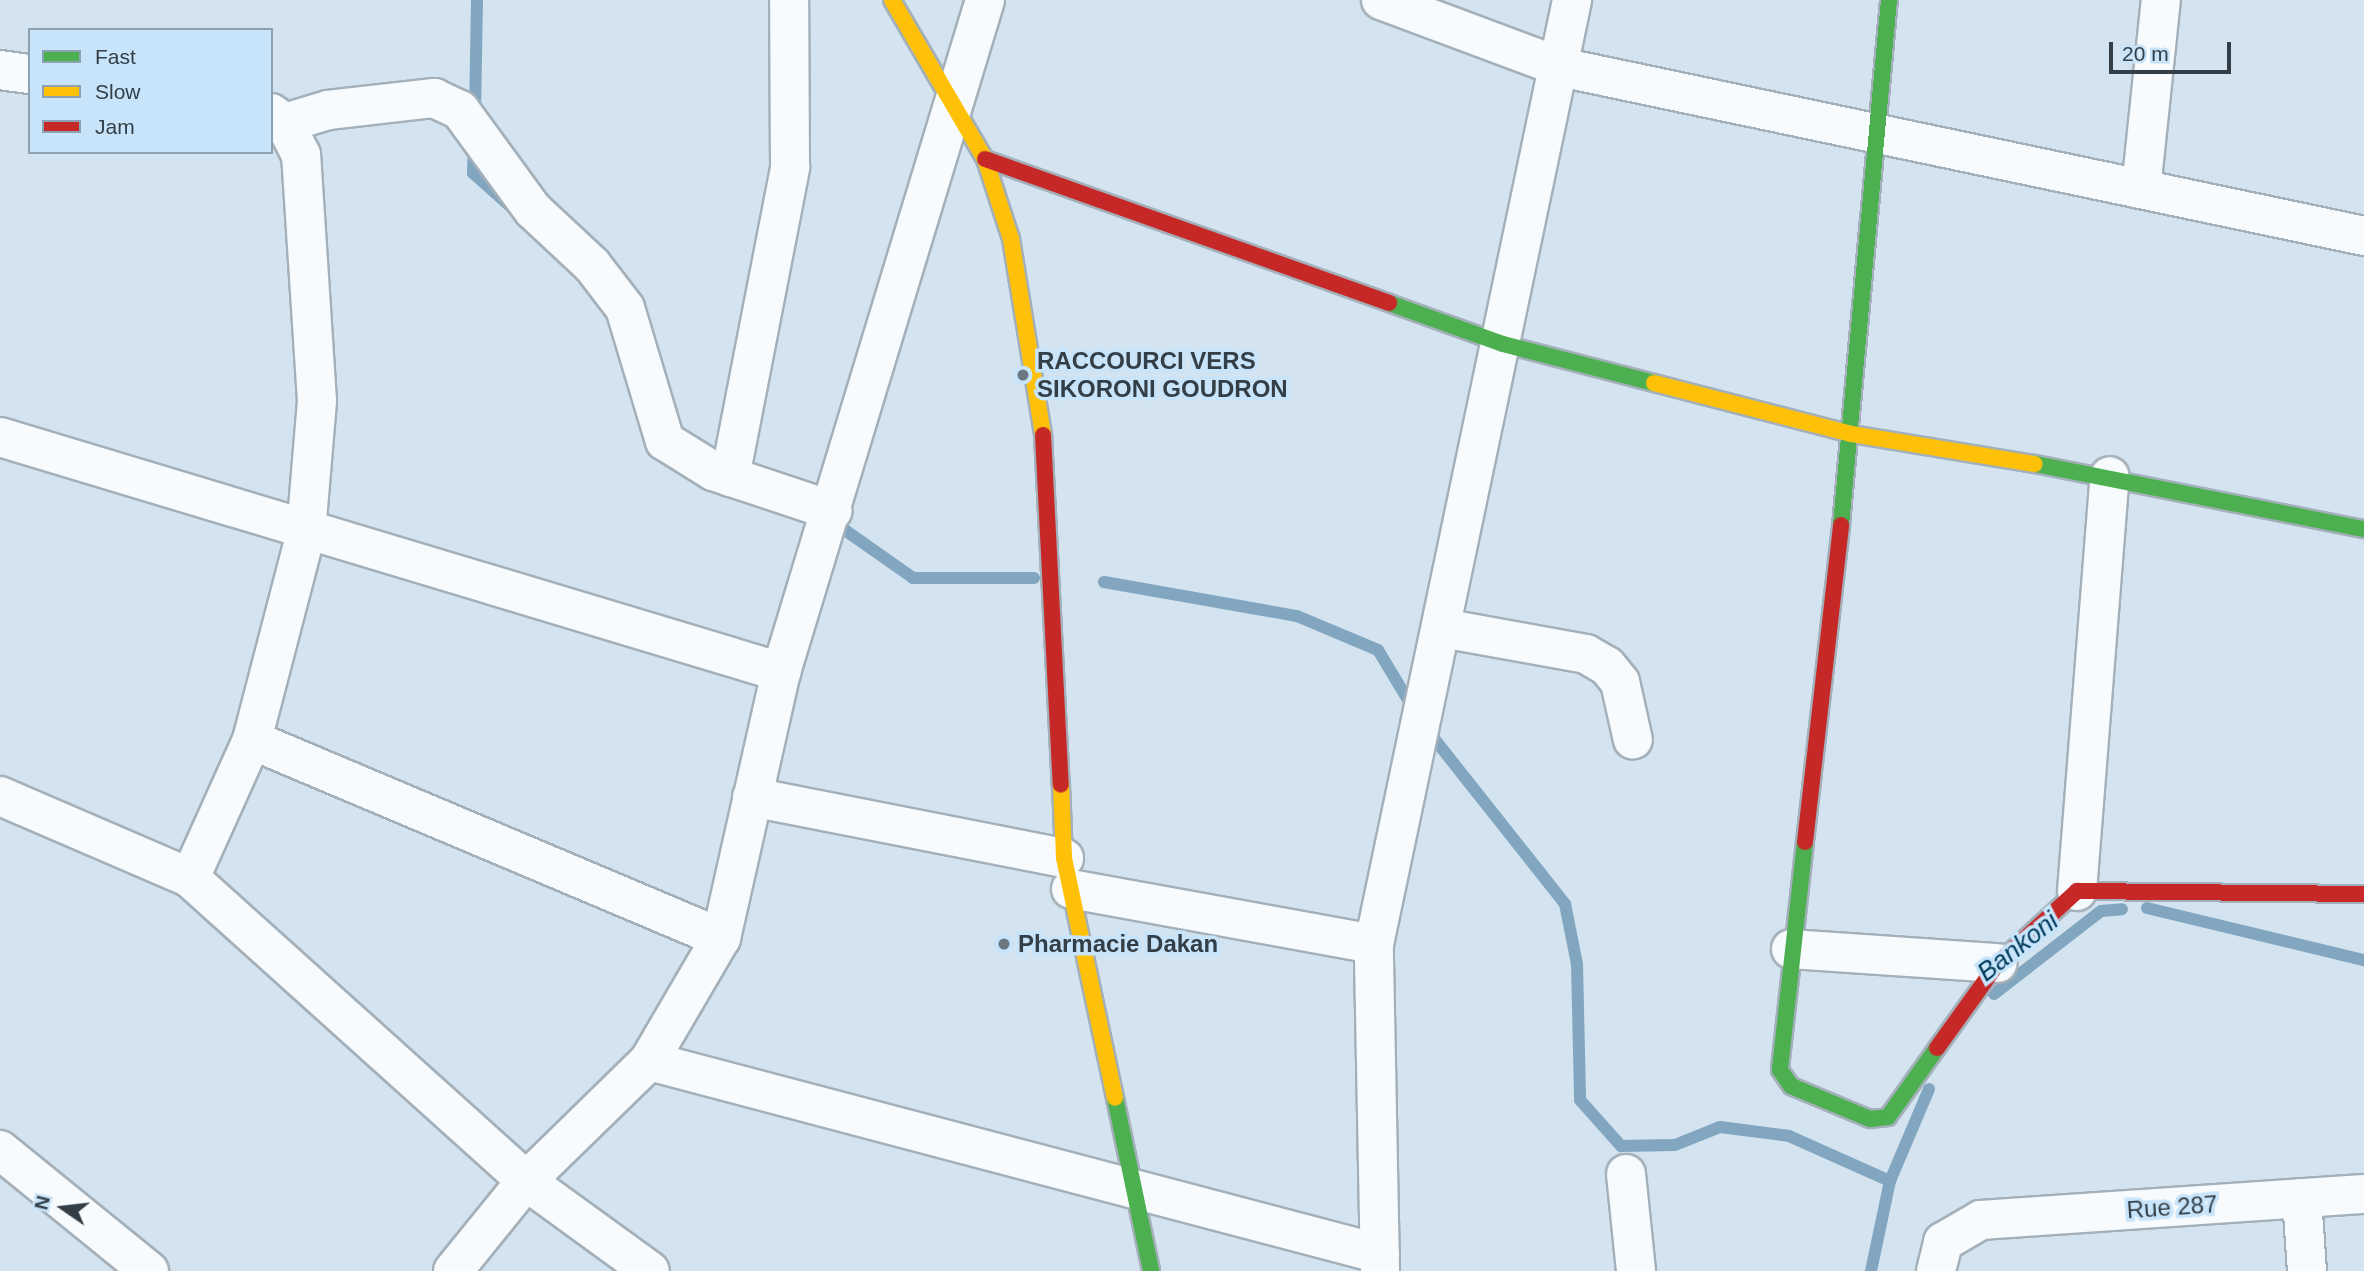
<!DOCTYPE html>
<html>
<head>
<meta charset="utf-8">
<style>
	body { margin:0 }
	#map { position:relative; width:2364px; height:1271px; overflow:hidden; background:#d3e3ef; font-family:Helvetica,sans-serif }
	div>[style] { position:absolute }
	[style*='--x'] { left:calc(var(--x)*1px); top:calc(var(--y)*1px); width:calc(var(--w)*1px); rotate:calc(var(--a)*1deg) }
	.stream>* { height:12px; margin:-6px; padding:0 6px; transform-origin:6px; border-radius:6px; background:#82a6c0 }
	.roads { filter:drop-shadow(2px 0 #a4b0b9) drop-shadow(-2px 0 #a4b0b9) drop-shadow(0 2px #a4b0b9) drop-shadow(0 -2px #a4b0b9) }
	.street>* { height:38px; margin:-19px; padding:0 19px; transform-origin:19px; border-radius:19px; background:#f8fbfd }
	.fast>* { height:16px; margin:-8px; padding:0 8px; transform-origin:8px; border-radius:8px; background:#4caf50 }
	.slow>* { height:16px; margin:-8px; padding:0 8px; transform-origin:8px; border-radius:8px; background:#ffc107 }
	.jam>* { height:16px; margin:-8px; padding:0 8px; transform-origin:8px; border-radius:8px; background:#c62828 }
	.dots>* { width:19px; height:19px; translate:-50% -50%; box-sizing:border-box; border:4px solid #c8e4fa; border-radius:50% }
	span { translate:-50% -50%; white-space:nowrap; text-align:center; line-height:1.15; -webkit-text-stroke:7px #c8e4fa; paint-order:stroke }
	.poi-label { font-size:24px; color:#333e47; font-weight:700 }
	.left { translate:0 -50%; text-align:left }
	.street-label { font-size:24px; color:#333e47 }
	.water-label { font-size:26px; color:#003b5c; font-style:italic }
	.legend { position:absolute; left:28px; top:28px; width:245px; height:126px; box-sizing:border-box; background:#c8e4fa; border:2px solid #8ca2b2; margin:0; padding:9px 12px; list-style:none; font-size:21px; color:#333e47 }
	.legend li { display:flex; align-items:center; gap:14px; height:35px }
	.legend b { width:35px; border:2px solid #8ca2b2 }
	.north { position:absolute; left:28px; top:1173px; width:70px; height:70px; -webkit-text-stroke:5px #c8e4fa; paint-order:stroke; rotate:284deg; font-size:19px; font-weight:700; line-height:28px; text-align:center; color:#333e47 }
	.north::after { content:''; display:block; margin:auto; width:24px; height:32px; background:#333e47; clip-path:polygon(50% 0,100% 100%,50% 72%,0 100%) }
	.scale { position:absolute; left:2109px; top:42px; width:122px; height:32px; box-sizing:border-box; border:4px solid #333e47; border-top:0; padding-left:9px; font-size:21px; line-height:24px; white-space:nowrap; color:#333e47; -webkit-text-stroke:5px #c8e4fa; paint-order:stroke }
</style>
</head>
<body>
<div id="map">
	<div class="stream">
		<div style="--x:475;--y:115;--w:115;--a:-89"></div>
		<div style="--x:474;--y:144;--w:29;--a:92"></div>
		<div style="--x:473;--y:173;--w:51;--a:41.8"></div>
		<div style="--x:832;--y:521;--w:99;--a:35.1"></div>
		<div style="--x:913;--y:578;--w:121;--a:0"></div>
		<div style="--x:1104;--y:582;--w:196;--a:10"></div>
		<div style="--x:1297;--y:616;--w:88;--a:22.8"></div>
		<div style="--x:1378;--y:650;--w:70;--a:59"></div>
		<div style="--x:1428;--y:731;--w:221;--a:51.6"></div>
		<div style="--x:1565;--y:904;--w:61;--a:78.7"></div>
		<div style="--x:1577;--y:964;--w:136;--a:88.7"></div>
		<div style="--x:1580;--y:1100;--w:62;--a:48.3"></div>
		<div style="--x:1621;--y:1146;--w:54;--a:-1.1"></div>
		<div style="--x:1675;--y:1145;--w:48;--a:-21.8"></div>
		<div style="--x:1720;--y:1127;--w:70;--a:7.4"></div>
		<div style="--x:1789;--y:1136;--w:111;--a:24"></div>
		<div style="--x:2147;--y:908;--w:223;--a:13.5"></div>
		<div style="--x:1994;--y:994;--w:135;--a:-37.8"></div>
		<div style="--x:2101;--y:911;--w:21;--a:-5"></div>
		<div style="--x:1871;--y:1271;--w:92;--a:-78.1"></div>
		<div style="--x:1890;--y:1181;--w:100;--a:-67"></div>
	</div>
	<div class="roads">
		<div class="street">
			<div style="--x:1381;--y:0;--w:191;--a:20.5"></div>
			<div style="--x:1560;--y:67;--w:822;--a:11.87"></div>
			<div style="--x:0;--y:70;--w:30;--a:8"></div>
			<div style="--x:285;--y:123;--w:45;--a:-16.8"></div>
			<div style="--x:328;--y:110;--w:107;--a:-6.5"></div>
			<div style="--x:434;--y:98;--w:29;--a:25"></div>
			<div style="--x:460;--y:110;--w:124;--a:53.9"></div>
			<div style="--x:533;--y:210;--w:81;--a:43"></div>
			<div style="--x:592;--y:265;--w:54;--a:52.5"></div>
			<div style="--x:625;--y:308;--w:139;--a:73.3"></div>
			<div style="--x:665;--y:441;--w:57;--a:32"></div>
			<div style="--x:713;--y:471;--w:126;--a:18.4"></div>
			<div style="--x:2141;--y:189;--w:190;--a:-84"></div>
			<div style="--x:0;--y:437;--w:816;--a:16.75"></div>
			<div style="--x:730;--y:477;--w:316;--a:-79"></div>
			<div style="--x:790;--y:167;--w:167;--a:-90.3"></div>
			<div style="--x:1442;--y:628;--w:146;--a:10.2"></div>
			<div style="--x:1586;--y:654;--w:24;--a:30"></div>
			<div style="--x:1607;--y:666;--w:21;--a:51"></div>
			<div style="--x:1620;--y:682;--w:59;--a:77.4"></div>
			<div style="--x:252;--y:740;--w:509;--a:22.89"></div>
			<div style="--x:0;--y:796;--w:207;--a:23.3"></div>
			<div style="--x:190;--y:878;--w:452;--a:42"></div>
			<div style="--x:526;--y:1181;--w:153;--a:36"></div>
			<div style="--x:752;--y:797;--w:318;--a:11.1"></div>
			<div style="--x:190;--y:878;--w:151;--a:-65.8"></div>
			<div style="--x:252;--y:740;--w:215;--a:-75.4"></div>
			<div style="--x:306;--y:532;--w:131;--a:-85.2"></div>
			<div style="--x:317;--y:401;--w:247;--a:-93.7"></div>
			<div style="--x:301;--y:155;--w:36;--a:-117"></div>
			<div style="--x:285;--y:123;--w:17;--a:-144"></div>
			<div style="--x:1071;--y:889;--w:308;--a:10.3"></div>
			<div style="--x:2077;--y:891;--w:416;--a:-85.5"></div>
			<div style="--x:1791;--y:949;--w:207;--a:3.9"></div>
			<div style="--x:649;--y:1061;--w:756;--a:14.79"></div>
			<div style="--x:0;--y:1150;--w:192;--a:39.1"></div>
			<div style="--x:1626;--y:1174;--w:98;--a:84.1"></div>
			<div style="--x:2302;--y:1198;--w:73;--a:86.1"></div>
			<div style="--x:453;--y:1271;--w:116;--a:-51"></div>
			<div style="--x:526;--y:1181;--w:172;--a:-44.3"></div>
			<div style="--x:649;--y:1061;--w:143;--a:-59.7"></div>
			<div style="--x:721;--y:938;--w:273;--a:-77.3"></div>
			<div style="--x:781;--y:672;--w:702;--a:-73.11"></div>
			<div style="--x:1380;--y:1271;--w:327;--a:-91.1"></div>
			<div style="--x:1374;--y:944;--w:965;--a:-78.15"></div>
			<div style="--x:1936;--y:1271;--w:30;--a:-76"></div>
			<div style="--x:1943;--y:1242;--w:44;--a:-30.1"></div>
			<div style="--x:1981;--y:1220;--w:384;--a:-3.9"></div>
		</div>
		<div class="fast">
			<div style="--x:1389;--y:303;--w:121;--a:19.8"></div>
			<div style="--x:1503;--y:344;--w:156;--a:14.5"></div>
			<div style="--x:2035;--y:464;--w:335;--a:11.2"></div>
			<div style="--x:1841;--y:525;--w:527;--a:-84.78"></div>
			<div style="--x:1805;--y:842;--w:229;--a:96.3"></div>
			<div style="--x:1780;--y:1070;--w:19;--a:55"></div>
			<div style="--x:1791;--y:1086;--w:86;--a:22.7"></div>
			<div style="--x:1870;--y:1119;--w:18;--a:-6"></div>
			<div style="--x:1888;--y:1117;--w:85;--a:-54.6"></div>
			<div style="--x:1115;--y:1098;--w:177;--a:78.2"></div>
		</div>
		<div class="slow">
			<div style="--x:892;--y:0;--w:184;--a:59.7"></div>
			<div style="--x:985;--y:159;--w:84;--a:72"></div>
			<div style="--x:1011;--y:239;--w:199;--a:80.7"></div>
			<div style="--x:1654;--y:383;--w:203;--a:14.5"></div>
			<div style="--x:1851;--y:434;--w:186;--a:9.3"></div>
			<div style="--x:1061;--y:785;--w:73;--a:87.6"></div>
			<div style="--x:1064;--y:858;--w:245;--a:78"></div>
		</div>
		<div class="jam">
			<div style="--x:985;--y:159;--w:429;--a:19.6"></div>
			<div style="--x:1043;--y:435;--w:350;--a:87.1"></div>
			<div style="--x:1805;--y:842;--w:319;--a:-83.5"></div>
			<div style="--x:1937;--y:1048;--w:105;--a:-54.3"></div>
			<div style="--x:1998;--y:963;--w:107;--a:-42.3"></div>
			<div style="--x:2077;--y:891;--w:287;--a:0.6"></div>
		</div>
	</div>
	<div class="dots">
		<div style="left:1023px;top:375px;background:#6b7882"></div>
		<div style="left:1004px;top:944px;background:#6b7882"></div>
	</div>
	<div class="poi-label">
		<span class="left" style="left:1037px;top:375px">RACCOURCI VERS<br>SIKORONI GOUDRON</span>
		<span class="left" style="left:1018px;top:944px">Pharmacie Dakan</span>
	</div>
	<div class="street-label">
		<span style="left:2172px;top:1207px;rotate:-4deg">Rue 287</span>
	</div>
	<div class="water-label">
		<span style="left:2018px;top:947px;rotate:-38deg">Bankoni</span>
	</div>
	<ul class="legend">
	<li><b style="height:9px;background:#4caf50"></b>Fast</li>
	<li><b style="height:9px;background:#ffc107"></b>Slow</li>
	<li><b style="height:9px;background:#c62828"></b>Jam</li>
	</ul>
	<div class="north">N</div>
	<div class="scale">20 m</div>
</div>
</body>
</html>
